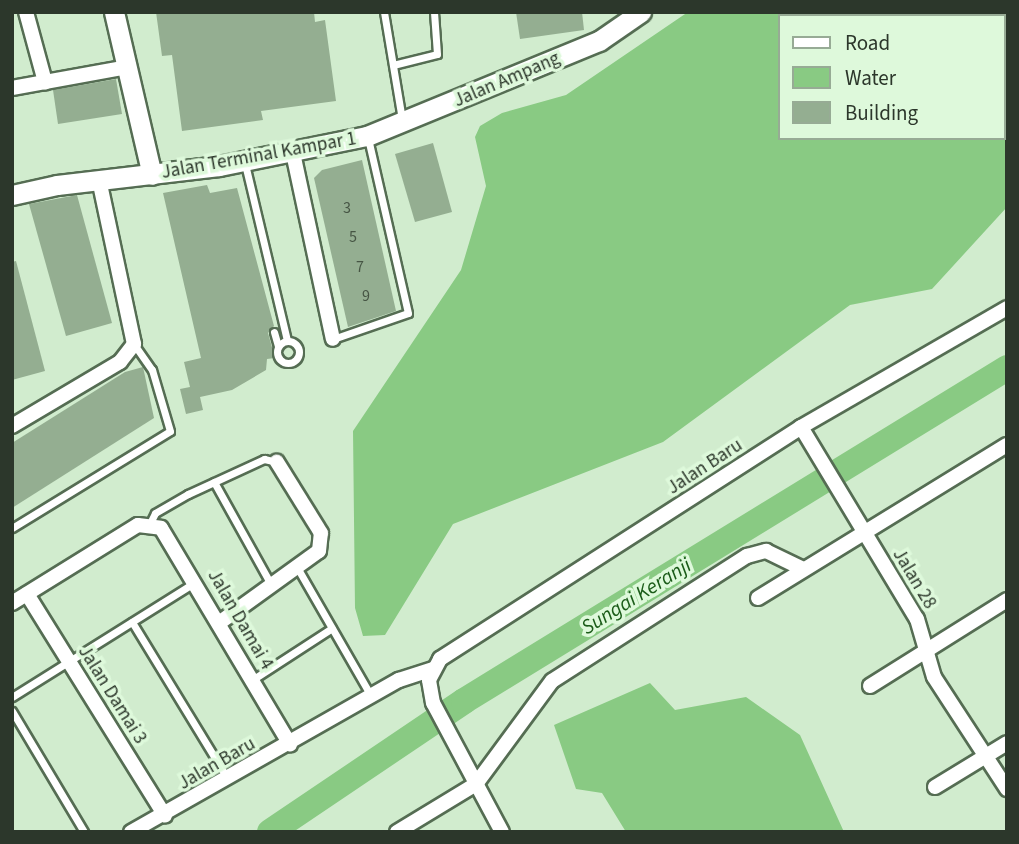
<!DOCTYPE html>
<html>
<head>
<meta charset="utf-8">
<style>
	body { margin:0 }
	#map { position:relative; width:1019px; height:844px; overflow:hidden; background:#d1ecce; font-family:"Source Sans 3",sans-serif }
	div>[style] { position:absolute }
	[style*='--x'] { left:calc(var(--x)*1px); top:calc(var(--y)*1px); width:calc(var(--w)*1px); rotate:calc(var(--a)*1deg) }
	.water>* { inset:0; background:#89ca83 }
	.river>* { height:26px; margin:-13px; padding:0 13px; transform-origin:13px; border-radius:13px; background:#89ca83 }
	.building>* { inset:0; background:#94ae91 }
	.roads { filter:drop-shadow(2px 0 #556d53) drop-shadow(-2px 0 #556d53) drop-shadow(0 2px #556d53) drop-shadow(0 -2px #556d53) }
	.lane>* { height:7px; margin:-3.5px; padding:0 3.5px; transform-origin:3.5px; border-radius:3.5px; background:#fff }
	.lane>.ring { margin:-3.5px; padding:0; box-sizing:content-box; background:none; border:7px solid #fff; border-radius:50% }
	.street>* { height:14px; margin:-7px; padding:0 7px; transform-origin:7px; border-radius:7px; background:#fff }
	.secondary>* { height:19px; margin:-9.5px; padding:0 9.5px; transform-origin:9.5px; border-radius:9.5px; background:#fff }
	span { translate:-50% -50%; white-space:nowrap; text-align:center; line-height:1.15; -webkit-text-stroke:7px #def9db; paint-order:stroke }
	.number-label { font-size:16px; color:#465544 }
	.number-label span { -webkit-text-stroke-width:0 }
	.street-label { font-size:19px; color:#2c372b }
	.water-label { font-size:21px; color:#1b5c19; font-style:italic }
	.frame { position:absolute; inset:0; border:14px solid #2c372b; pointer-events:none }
	.legend { position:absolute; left:778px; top:14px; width:228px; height:126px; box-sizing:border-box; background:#def9db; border:2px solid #97ab95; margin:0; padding:9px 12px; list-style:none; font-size:21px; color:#2c372b }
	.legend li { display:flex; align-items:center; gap:14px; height:35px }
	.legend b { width:35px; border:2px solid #97ab95 }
</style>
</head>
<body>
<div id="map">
	<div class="water">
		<div style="clip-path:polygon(evenodd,688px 12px,1007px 12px,1007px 207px,932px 289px,850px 305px,663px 442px,453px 524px,385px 635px,363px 636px,355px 608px,353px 431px,461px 270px,486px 186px,475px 137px,480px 126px,502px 113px,566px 95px,688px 12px,779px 16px,1003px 16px,1003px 138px,779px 138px,779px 16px)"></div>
		<div style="clip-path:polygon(650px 683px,675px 710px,746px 697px,800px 735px,844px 832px,626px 832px,602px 793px,576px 789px,554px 725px)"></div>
	</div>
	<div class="river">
		<div style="--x:270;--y:832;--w:234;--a:-34"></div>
		<div style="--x:464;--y:701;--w:637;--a:-31.52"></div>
	</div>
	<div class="building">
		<div style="clip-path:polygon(156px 12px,314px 12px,315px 22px,325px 20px,336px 101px,261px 111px,263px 120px,182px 131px,172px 55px,162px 56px)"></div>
		<div style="clip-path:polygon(516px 12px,582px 12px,584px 30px,520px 39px)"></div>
		<div style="clip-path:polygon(116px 79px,122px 114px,58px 124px,53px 90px)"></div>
		<div style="clip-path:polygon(433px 143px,452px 212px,415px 222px,395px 154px)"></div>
		<div style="clip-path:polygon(362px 160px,396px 311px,348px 327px,314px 178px,322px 170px)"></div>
		<div style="clip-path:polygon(207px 185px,210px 193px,237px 188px,274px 326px,268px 333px,275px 358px,267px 359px,266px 370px,232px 390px,200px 397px,203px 410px,186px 414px,180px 389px,190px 387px,184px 362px,201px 358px,163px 193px)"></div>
		<div style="clip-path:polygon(77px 195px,112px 323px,66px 336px,29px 204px)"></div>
		<div style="clip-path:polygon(16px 261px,45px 371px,12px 380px,12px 262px)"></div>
		<div style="clip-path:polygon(143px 367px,154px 418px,12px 508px,12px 443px,125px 372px)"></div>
	</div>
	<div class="roads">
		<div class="lane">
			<div style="--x:384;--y:12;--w:109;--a:80.5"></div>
			<div style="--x:393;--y:65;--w:45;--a:-14"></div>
			<div style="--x:437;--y:54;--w:42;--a:-94.1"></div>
			<div style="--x:245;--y:164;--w:181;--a:76.6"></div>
			<div style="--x:274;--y:332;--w:15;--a:74"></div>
			<div style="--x:333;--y:339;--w:79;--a:-19.1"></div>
			<div style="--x:408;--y:313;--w:180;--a:-102.9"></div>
			<div class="ring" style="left:277px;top:341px;width:15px;height:15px"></div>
			<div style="--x:214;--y:482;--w:119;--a:60.9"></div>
			<div style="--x:149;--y:525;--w:13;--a:-63"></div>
			<div style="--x:155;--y:513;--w:38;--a:-30"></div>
			<div style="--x:188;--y:494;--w:84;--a:-24.7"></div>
			<div style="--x:264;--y:459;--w:13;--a:13"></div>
			<div style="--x:12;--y:528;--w:185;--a:-31.5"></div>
			<div style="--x:170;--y:431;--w:64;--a:-106.4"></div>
			<div style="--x:152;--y:370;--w:32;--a:-125"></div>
			<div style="--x:298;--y:569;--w:146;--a:60.1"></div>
			<div style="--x:132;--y:622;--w:184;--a:58.6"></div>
			<div style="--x:252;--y:680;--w:95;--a:-33"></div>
			<div style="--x:12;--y:697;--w:216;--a:-32.1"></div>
			<div style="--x:12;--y:711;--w:141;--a:59.2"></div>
		</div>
		<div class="street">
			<div style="--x:26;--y:12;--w:73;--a:74.8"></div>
			<div style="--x:12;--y:88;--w:117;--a:-10.3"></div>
			<div style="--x:293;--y:153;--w:190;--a:77.9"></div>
			<div style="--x:12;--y:426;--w:126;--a:-30.7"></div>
			<div style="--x:120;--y:362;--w:23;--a:-52"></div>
			<div style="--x:134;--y:344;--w:168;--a:-102"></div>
			<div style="--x:801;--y:427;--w:224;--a:58.9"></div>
			<div style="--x:917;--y:619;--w:60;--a:73.7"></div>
			<div style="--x:934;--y:677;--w:134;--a:56.9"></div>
			<div style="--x:27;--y:594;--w:261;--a:58.1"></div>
			<div style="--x:758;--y:598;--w:292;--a:-31.6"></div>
			<div style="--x:12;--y:603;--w:148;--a:-31.8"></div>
			<div style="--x:138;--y:525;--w:23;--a:7"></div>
			<div style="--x:161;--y:528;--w:252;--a:59.2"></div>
			<div style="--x:219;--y:623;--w:123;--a:-35.8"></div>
			<div style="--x:319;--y:551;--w:18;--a:-84"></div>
			<div style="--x:321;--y:533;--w:84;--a:-121.8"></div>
			<div style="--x:870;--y:686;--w:162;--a:-32.1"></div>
			<div style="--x:935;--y:787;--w:84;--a:-31.4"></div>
			<div style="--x:131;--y:832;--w:308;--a:-29.6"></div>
			<div style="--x:399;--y:680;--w:36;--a:-18"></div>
			<div style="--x:397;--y:832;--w:92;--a:-31.3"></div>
			<div style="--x:476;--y:784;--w:128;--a:-53.6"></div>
			<div style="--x:552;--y:681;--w:232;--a:-32.7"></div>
			<div style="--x:747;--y:556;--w:20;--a:-15"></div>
			<div style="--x:766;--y:551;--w:41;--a:25.9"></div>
			<div style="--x:502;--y:832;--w:146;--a:-118.1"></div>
			<div style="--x:433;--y:703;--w:23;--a:-100"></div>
			<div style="--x:429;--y:680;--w:24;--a:-62"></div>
			<div style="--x:440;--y:659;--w:429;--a:-32.7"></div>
			<div style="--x:801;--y:427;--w:238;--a:-30"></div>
		</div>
		<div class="secondary">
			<div style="--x:114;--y:12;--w:167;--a:76.9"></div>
			<div style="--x:12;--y:195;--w:46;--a:-12.5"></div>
			<div style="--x:57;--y:185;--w:163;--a:-6.7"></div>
			<div style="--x:219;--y:166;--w:151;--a:-11.5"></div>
			<div style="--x:367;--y:136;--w:251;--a:-22.3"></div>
			<div style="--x:599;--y:41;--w:51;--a:-34.6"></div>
		</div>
	</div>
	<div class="number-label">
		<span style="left:347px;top:208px">3</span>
		<span style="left:353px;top:237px">5</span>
		<span style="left:360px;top:267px">7</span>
		<span style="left:366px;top:296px">9</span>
	</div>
	<div class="street-label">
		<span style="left:507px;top:80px;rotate:-23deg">Jalan Ampang</span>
		<span style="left:259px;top:156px;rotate:-10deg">Jalan Terminal Kampar 1</span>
		<span style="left:705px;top:467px;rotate:-33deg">Jalan Baru</span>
		<span style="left:914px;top:579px;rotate:59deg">Jalan 28</span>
		<span style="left:240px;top:620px;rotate:60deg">Jalan Damai 4</span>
		<span style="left:112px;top:695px;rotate:58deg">Jalan Damai 3</span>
		<span style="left:217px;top:764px;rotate:-30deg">Jalan Baru</span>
	</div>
	<div class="water-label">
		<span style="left:636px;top:596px;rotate:-32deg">Sungai Keranji</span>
	</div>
	<div class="frame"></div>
	<ul class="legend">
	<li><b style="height:9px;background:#fff"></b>Road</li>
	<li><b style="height:19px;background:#89ca83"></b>Water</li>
	<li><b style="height:19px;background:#94ae91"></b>Building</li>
	</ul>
</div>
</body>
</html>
